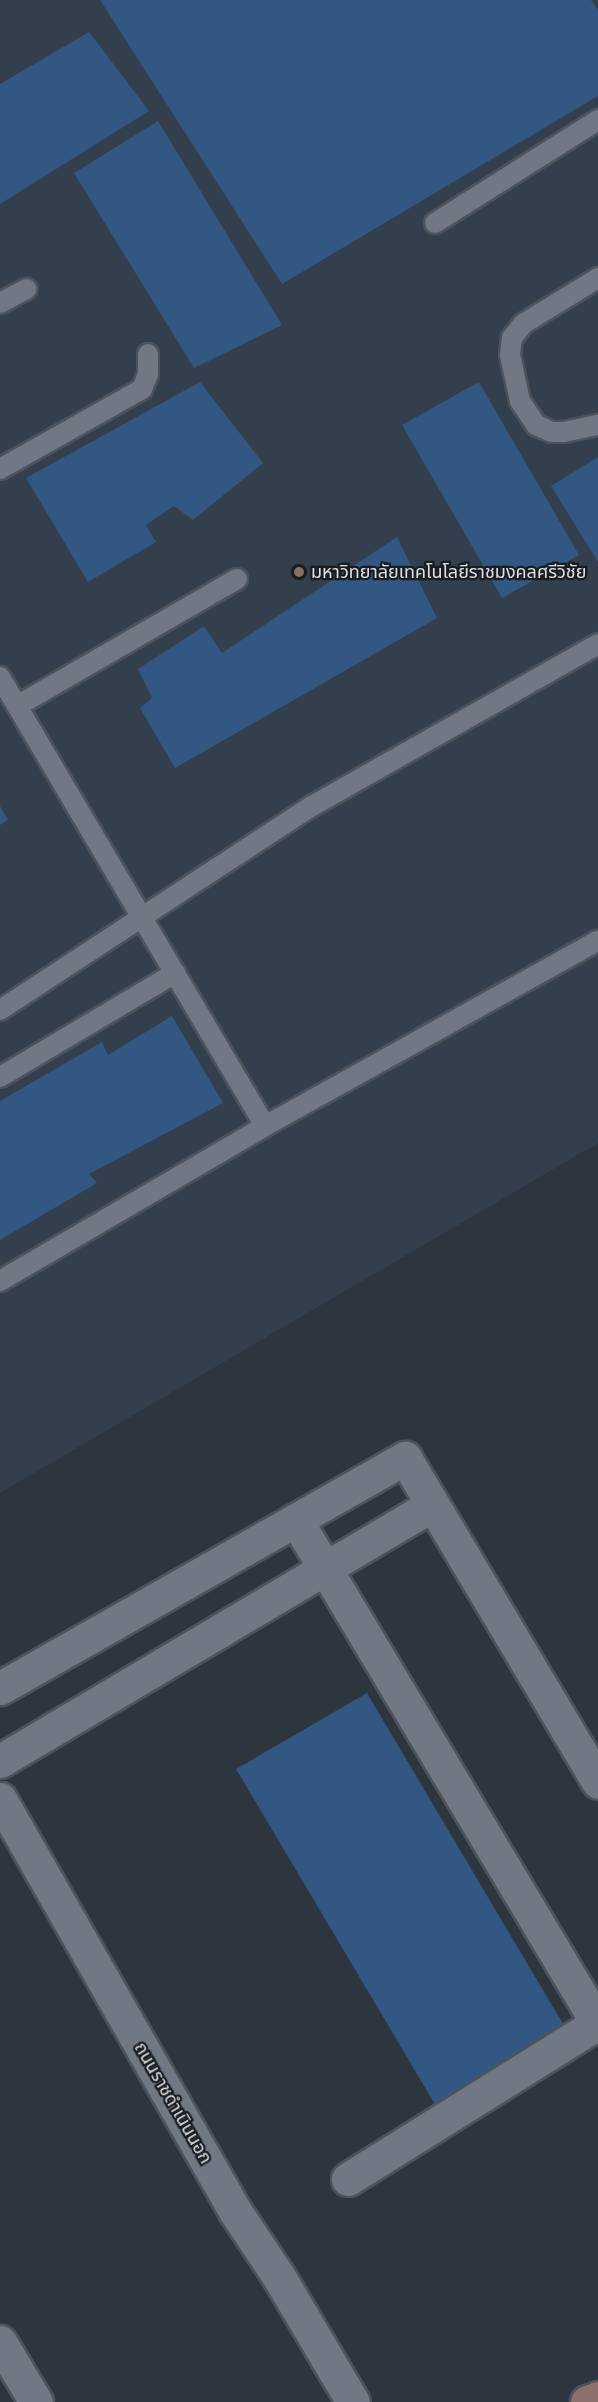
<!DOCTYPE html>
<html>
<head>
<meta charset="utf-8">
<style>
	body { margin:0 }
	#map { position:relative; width:598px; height:2402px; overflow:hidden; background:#2d353e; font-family:Quicksand,"Noto Sans Thai",sans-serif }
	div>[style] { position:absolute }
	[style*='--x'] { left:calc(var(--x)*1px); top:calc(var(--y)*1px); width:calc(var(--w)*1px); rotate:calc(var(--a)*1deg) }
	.built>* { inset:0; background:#333f4d }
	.building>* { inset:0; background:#325782 }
	.roads { filter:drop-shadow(2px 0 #4d535b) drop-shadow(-2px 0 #4d535b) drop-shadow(0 2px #4d535b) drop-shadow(0 -2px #4d535b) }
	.service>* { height:20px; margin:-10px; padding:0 10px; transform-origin:10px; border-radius:10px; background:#707883 }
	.minor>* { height:33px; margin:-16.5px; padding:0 16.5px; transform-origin:16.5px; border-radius:16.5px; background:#707883 }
	.tertiary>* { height:33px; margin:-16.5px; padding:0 16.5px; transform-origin:16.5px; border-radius:16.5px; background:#707883 }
	.secondary>* { height:33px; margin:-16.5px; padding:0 16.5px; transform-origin:16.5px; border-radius:16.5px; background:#8c706c }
	.dots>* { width:16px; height:16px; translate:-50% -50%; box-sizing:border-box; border:3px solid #191c20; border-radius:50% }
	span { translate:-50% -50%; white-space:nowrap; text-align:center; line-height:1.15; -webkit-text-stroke:4.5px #191c20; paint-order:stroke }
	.poi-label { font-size:18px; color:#dce1e6 }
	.left { translate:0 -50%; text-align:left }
	.street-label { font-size:18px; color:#dce1e6 }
</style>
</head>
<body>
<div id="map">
	<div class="built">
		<div style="clip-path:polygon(0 0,598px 0,598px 1143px,0 1493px)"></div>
	</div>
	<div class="building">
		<div style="clip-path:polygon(100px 0,591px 0,598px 10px,598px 96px,282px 284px)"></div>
		<div style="clip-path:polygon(89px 32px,149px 111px,0 204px,0 84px)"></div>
		<div style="clip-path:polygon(158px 121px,282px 325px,194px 368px,74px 173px)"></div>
		<div style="clip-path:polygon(200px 382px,263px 463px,193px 520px,174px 506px,146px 525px,156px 542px,88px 582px,26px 478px)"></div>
		<div style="clip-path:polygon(479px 382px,579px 555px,502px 598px,402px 425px)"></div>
		<div style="clip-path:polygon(598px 457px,598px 562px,551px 486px)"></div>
		<div style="clip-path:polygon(397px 537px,437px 618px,175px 768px,140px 708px,152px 698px,138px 669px,204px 626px,222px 653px)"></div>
		<div style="clip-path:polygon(0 806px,8px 820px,0 825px)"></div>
		<div style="clip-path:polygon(172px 1016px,223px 1103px,89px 1174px,97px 1183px,0 1240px,0 1101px,102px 1042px,108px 1055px)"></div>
		<div style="clip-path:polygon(367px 1693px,566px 2029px,436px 2106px,236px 1769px)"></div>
	</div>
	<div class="roads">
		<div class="service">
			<div style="--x:435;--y:223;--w:193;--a:-32.3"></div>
			<div style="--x:598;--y:278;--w:88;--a:148.5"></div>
			<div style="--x:523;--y:324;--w:18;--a:128"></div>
			<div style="--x:512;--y:338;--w:17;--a:97"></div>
			<div style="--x:510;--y:355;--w:47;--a:77.7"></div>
			<div style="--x:520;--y:401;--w:29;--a:56"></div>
			<div style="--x:536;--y:425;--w:17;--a:24"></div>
			<div style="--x:552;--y:432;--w:12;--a:0"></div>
			<div style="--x:564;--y:432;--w:35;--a:-12"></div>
			<div style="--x:0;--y:303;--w:30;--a:-28"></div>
			<div style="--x:0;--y:469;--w:163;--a:-29.4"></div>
			<div style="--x:142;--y:389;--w:16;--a:-68"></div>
			<div style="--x:148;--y:374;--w:20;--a:-90"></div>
			<div style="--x:0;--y:677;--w:521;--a:59.45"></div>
			<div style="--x:17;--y:706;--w:254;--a:-30"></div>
			<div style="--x:0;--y:1010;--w:373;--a:-33.2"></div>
			<div style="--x:312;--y:806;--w:329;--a:-29.5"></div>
			<div style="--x:0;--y:1077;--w:204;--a:-30.7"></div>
			<div style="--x:0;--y:1281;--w:307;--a:-30.3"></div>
			<div style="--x:265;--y:1126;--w:381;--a:-29.1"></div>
		</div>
		<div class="minor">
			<div style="--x:296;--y:1520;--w:588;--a:59.07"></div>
			<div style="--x:0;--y:1688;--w:466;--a:-29.6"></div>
			<div style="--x:405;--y:1458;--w:377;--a:59.2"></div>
			<div style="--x:0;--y:1761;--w:502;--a:-30.65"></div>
			<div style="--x:348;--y:2179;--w:295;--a:-32"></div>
			<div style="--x:0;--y:2342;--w:70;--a:59"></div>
		</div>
		<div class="tertiary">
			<div style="--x:0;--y:1799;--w:474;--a:60.3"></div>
			<div style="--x:235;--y:2211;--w:79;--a:56.3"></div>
			<div style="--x:279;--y:2277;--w:145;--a:59.4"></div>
		</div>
		<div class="secondary">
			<div style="--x:587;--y:2402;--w:12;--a:-20"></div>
		</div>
	</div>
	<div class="dots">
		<div style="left:299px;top:572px;background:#8d6e63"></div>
	</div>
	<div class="poi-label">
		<span class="left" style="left:311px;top:572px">มหาวิทยาลัยเทคโนโลยีราชมงคลศรีวิชัย</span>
	</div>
	<div class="street-label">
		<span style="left:173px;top:2103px;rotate:60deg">ถนนราชดำเนินนอก</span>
	</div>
</div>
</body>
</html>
